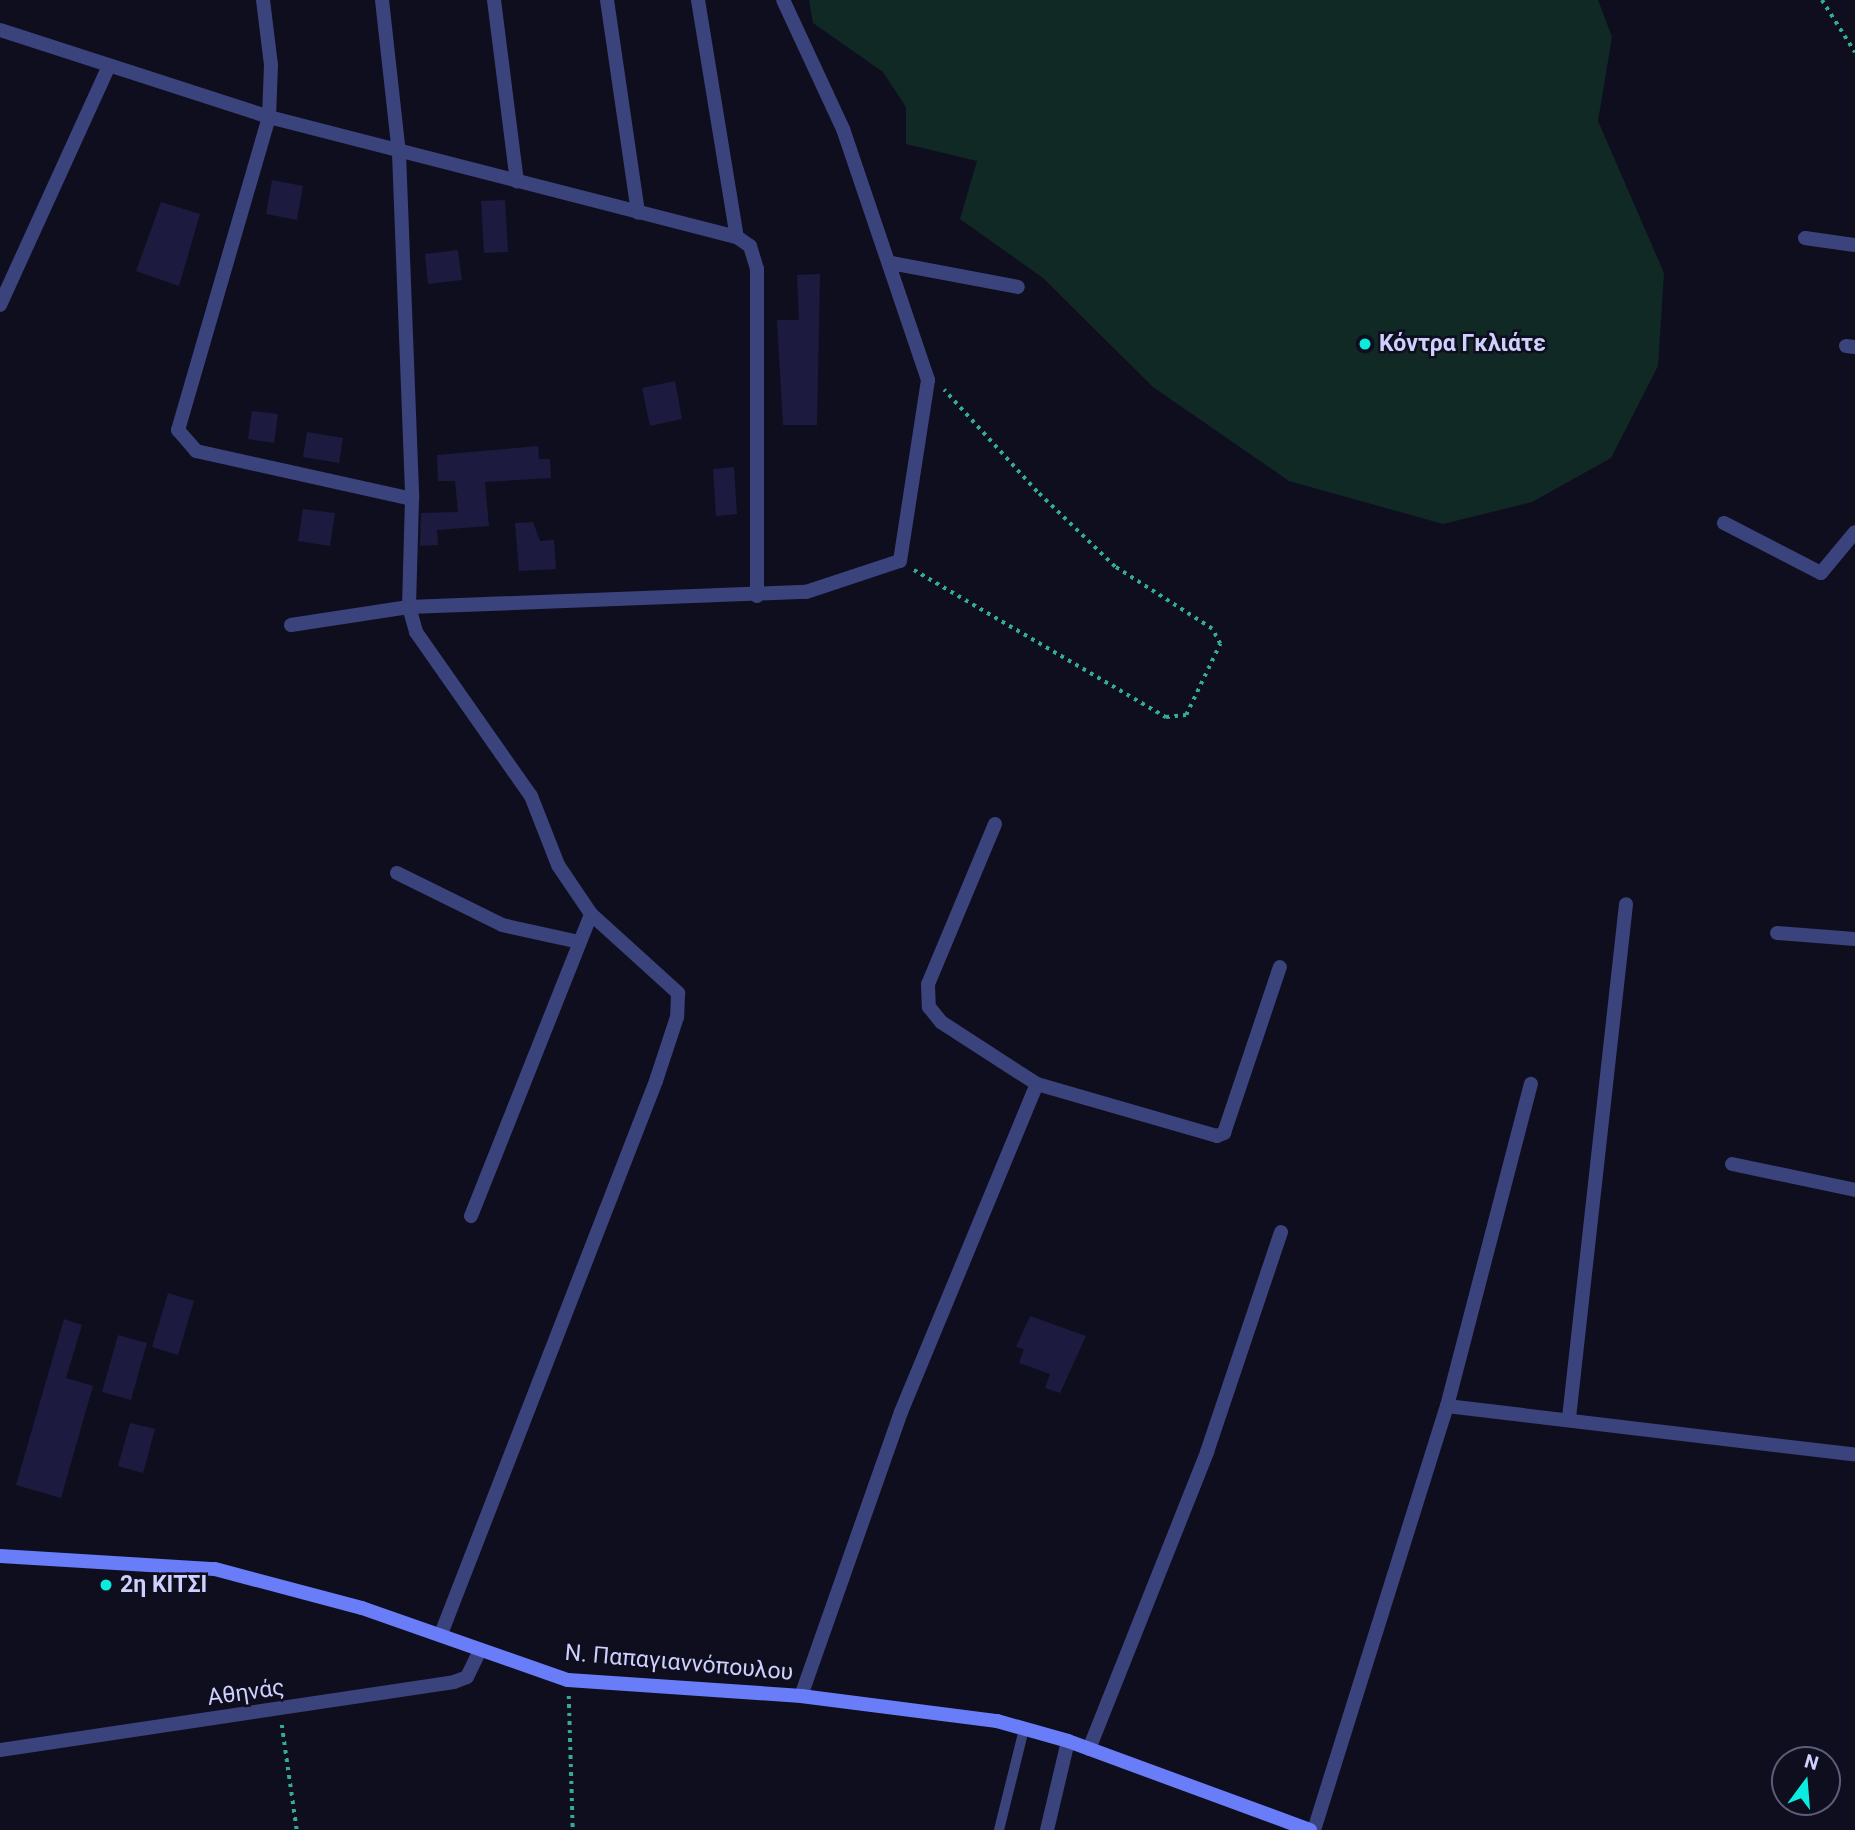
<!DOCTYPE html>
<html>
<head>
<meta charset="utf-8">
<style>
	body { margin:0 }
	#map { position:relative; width:1855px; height:1830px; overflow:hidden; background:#0e0e1f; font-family:Roboto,sans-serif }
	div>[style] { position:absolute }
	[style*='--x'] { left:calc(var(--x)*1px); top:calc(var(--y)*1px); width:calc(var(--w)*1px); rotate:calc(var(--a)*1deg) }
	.green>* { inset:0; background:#112924 }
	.building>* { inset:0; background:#1c1b3f }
	.path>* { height:3.5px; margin-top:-1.75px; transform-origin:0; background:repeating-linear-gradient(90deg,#33ac91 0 3.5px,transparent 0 8.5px) }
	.lane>* { height:10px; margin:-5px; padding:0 5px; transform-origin:5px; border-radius:5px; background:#3b437c }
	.street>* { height:14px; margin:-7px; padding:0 7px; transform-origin:7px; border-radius:7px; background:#3b437c }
	.secondary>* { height:14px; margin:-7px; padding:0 7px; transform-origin:7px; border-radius:7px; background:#6a7df8 }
	.dots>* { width:19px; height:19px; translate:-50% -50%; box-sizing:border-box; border:4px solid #0e0e1f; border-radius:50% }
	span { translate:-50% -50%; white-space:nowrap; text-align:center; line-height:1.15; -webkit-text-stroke:5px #0e0e1f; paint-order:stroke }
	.poi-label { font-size:23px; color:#ced0fd; font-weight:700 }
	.left { translate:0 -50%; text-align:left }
	.street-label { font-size:23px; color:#ced0fd }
	.north { position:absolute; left:1771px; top:1746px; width:70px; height:70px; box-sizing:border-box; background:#0e0e1f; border:2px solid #5b5c78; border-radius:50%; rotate:16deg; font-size:19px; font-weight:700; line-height:28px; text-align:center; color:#ced0fd }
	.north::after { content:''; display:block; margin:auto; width:24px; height:32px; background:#0becdf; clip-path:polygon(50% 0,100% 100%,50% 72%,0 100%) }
</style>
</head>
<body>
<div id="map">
	<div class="green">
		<div style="clip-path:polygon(809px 0,1598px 0,1612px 37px,1598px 121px,1664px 273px,1658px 366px,1611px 458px,1532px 502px,1443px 524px,1289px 481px,1153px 387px,1043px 278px,960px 219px,977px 161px,906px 144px,906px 107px,883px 72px,813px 23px)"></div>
	</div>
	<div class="building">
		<div style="clip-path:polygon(272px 180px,303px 186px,297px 220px,266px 214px)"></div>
		<div style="clip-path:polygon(505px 200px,508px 252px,484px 253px,481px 201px)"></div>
		<div style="clip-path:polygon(161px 202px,200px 214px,179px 286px,136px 271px)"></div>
		<div style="clip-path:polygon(458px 250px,462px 280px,428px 284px,425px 254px)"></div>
		<div style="clip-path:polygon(820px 274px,817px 425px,783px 425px,777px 320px,799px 320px,797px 275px)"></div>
		<div style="clip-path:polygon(675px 381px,682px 419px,650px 426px,642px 388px)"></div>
		<div style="clip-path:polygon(252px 411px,278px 414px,274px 443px,248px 439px)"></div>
		<div style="clip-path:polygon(307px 432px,343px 438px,339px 463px,303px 457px)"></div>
		<div style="clip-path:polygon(538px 446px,539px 459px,550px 459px,551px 478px,485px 482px,489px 526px,437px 530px,438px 545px,420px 546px,421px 513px,458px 512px,455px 481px,438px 481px,437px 455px)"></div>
		<div style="clip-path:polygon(734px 467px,737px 514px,716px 516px,713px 469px)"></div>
		<div style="clip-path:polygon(303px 509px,335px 513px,330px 546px,298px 541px)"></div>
		<div style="clip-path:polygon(533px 522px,540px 541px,554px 540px,556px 569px,519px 571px,515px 523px)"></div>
		<div style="clip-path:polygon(168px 1293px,194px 1301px,178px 1355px,152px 1347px)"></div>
		<div style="clip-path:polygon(1030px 1316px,1086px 1336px,1060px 1393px,1045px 1388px,1050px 1374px,1019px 1363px,1024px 1349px,1016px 1347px)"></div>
		<div style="clip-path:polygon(64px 1319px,82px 1325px,66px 1378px,93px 1386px,61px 1498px,16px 1485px)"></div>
		<div style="clip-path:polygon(118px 1335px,147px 1343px,131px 1400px,102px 1392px)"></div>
		<div style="clip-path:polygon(130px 1423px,155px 1429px,143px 1473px,118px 1466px)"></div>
	</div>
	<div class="path">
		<div style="--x:1822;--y:0;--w:62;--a:57.6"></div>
		<div style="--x:914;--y:570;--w:292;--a:30.3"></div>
		<div style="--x:1166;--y:717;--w:20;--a:-6"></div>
		<div style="--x:1186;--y:715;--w:79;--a:-64.4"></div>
		<div style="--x:1220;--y:644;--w:17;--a:-118"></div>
		<div style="--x:1212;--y:629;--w:115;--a:-147.4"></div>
		<div style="--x:1115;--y:567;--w:108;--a:-136.1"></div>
		<div style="--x:1037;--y:492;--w:138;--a:-132.4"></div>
		<div style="--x:569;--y:1696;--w:134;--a:88.3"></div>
		<div style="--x:282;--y:1725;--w:106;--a:81.9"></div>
	</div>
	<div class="lane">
		<div style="--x:999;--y:1830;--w:104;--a:-76.1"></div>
	</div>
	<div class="street">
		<div style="--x:263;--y:0;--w:65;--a:83"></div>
		<div style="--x:271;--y:65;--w:52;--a:92.2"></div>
		<div style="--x:269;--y:117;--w:326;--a:106.2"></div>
		<div style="--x:178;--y:430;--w:28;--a:49"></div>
		<div style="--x:196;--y:451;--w:221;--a:12.5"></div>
		<div style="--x:382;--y:0;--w:154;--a:83.7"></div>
		<div style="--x:399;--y:153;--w:346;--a:87.8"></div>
		<div style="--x:412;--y:499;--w:108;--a:91.6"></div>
		<div style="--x:409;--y:607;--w:26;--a:74"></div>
		<div style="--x:416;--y:632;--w:200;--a:55"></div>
		<div style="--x:531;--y:796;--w:74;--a:68.6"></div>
		<div style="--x:558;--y:865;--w:59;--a:56"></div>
		<div style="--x:591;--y:914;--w:118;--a:42.2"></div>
		<div style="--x:678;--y:993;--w:24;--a:92"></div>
		<div style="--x:677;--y:1017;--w:67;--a:108.2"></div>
		<div style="--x:656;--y:1081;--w:593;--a:111.25"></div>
		<div style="--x:494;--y:0;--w:183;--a:82.8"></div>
		<div style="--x:607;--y:0;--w:215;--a:81.7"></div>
		<div style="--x:698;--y:0;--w:240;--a:80.7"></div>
		<div style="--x:0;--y:30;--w:283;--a:17.9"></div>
		<div style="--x:269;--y:117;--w:483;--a:14.4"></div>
		<div style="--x:737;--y:237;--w:16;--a:35"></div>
		<div style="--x:750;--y:246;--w:24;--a:73"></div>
		<div style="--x:757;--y:269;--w:327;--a:90"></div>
		<div style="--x:1805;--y:238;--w:50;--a:8"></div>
		<div style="--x:891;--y:263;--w:129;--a:10.7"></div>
		<div style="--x:0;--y:305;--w:260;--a:-65.5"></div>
		<div style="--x:1846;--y:346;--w:9;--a:6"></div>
		<div style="--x:1724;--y:523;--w:109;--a:27.3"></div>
		<div style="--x:1821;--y:573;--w:53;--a:-50.3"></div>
		<div style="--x:291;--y:625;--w:119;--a:-8.7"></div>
		<div style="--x:409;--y:607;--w:397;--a:-2.2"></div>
		<div style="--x:806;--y:592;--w:99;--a:-18.3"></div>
		<div style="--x:900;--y:561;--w:183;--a:-81.2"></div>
		<div style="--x:928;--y:380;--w:265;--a:-108.7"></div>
		<div style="--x:843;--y:129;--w:142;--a:-114.9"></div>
		<div style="--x:995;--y:824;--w:173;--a:112.7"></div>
		<div style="--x:928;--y:984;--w:23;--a:88"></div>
		<div style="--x:929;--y:1007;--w:19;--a:51"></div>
		<div style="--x:941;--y:1022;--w:114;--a:32.9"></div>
		<div style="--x:1037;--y:1084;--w:187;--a:16.1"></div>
		<div style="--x:1217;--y:1136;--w:8;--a:-23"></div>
		<div style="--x:1224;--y:1133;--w:175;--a:-71.4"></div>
		<div style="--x:397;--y:873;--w:117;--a:26.3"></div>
		<div style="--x:502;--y:925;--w:79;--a:12.4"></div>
		<div style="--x:1777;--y:933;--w:78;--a:4.4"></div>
		<div style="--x:1732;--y:1164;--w:126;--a:11.9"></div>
		<div style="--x:471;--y:1216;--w:325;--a:-68.3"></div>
		<div style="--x:1447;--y:1406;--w:411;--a:6.8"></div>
		<div style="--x:1569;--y:1418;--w:517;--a:-83.67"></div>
		<div style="--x:801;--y:1696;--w:301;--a:-70.6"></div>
		<div style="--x:901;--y:1412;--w:355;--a:-67.5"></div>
		<div style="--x:1089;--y:1749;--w:320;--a:-68.3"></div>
		<div style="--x:1207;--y:1452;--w:232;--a:-71.4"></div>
		<div style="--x:0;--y:1750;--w:459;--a:-8.5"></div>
		<div style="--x:454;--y:1682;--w:14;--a:-21"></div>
		<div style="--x:467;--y:1677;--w:30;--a:-64"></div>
		<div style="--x:1047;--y:1830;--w:91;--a:-76.7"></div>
		<div style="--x:1314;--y:1830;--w:444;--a:-72.6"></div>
		<div style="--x:1447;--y:1406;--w:333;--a:-75.4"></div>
	</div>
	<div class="secondary">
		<div style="--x:0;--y:1556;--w:215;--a:3.5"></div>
		<div style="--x:215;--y:1569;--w:152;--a:14.9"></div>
		<div style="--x:362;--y:1608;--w:218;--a:19.3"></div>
		<div style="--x:568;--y:1680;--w:234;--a:3.9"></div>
		<div style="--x:801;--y:1696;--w:198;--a:7.3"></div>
		<div style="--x:997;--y:1721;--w:74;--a:15.7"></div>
		<div style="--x:1068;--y:1741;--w:258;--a:20.2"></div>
	</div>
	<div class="dots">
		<div style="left:1365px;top:344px;background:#0becdf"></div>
		<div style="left:106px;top:1585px;background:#0becdf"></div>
	</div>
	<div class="poi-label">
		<span class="left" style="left:1379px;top:344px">Κόντρα Γκλιάτε</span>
		<span class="left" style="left:120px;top:1585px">2η ΚΙΤΣΙ</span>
	</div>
	<div class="street-label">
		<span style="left:679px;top:1663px;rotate:5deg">Ν. Παπαγιαννόπουλου</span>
		<span style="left:246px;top:1693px;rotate:-8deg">Αθηνάς</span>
	</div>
	<div class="north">N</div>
</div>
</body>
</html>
